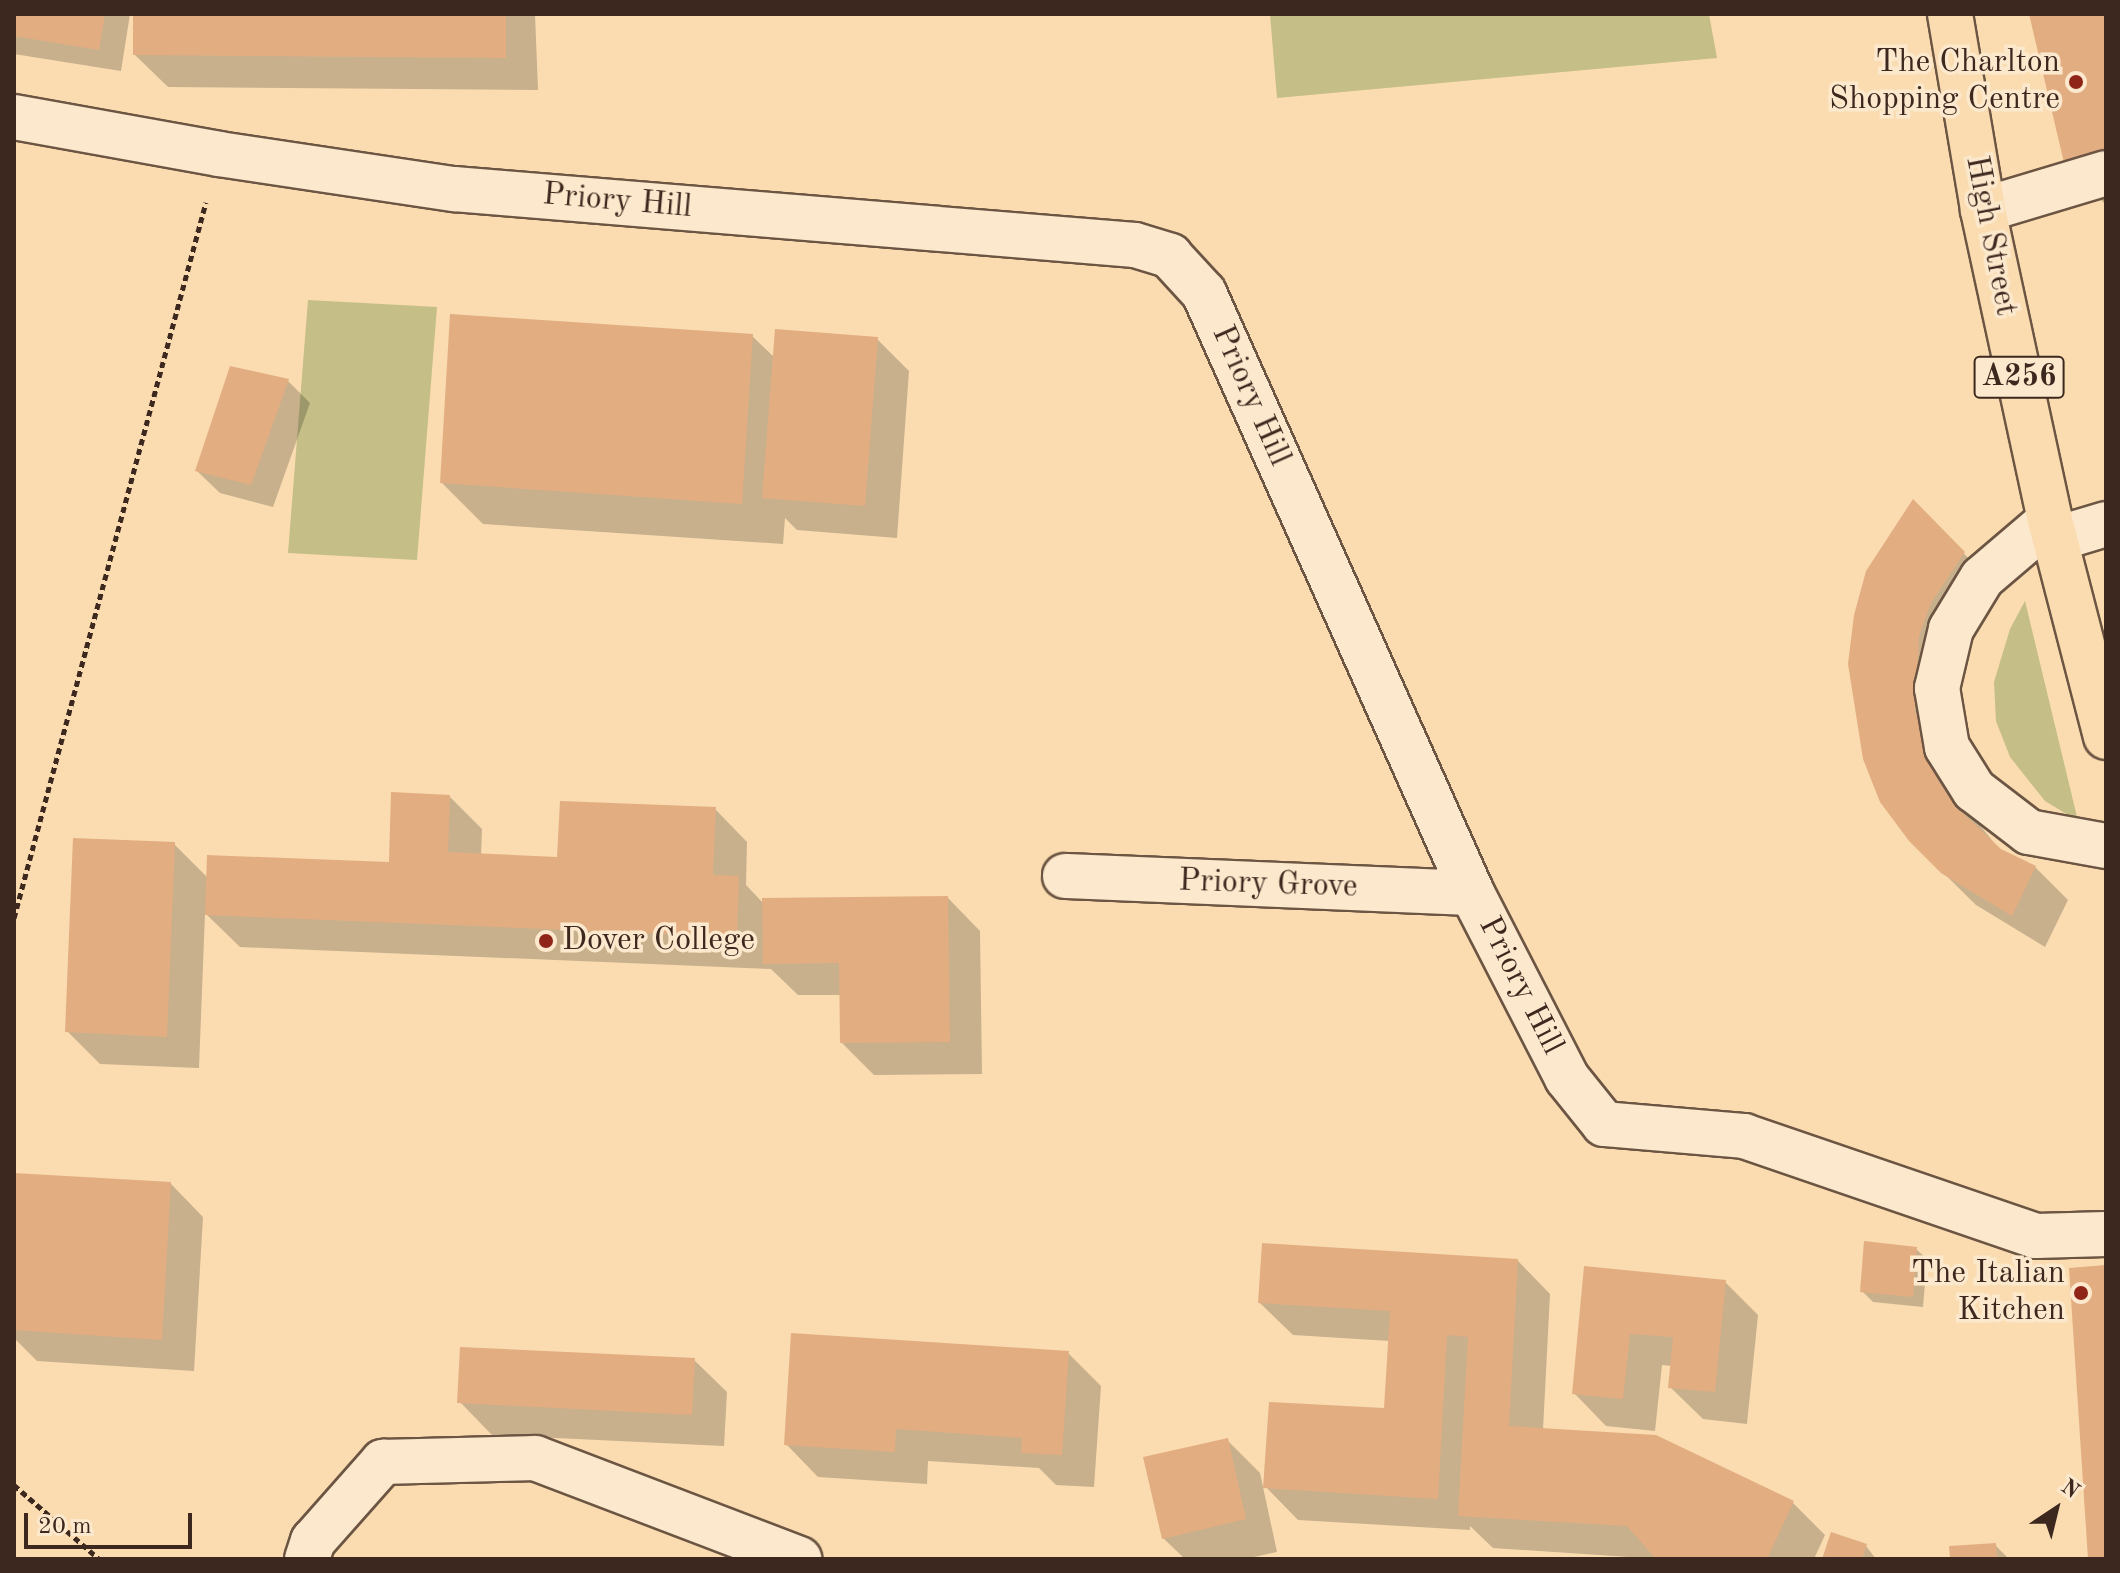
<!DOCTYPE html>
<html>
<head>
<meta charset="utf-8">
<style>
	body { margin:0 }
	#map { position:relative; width:2120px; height:1573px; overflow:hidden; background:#fadcb0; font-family:"Old Standard TT",serif }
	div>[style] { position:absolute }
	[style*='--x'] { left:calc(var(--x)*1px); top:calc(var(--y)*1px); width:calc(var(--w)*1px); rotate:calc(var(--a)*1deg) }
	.green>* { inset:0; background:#c5be86 }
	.shadow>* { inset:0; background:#0003 }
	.building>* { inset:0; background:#e3ad82 }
	.path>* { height:5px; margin-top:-2.5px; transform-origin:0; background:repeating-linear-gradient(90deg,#3d281f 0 6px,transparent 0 10px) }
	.roads { filter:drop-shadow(2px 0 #6c5543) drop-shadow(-2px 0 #6c5543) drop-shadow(0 2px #6c5543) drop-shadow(0 -2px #6c5543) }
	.minor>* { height:44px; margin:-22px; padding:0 22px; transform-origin:22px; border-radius:22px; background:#fce8cc }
	.major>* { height:44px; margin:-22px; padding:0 22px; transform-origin:22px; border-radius:22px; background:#fadcb0 }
	.dots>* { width:22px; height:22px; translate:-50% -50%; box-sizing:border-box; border:4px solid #fce8cc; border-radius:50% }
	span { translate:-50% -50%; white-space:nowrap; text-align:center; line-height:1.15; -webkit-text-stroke:7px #fce8cc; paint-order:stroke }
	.shield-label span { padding:2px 6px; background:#fce8cc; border:2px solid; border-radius:6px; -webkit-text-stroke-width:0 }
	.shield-label { font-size:30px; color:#3d281f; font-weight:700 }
	.poi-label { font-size:32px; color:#3d281f }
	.right { translate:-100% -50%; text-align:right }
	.left { translate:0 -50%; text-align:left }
	.street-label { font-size:32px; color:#3d281f }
	.frame { position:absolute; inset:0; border:16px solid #3d281f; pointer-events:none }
	.north { position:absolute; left:2016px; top:1469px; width:80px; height:80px; -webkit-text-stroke:6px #fce8cc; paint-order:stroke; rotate:35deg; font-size:22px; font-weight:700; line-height:32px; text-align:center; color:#3d281f }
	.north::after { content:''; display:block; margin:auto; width:28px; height:36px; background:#3d281f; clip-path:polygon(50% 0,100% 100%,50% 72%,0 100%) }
	.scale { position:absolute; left:24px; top:1513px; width:168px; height:36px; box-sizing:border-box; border:4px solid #3d281f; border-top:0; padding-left:10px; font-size:24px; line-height:28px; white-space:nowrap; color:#3d281f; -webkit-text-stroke:6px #fce8cc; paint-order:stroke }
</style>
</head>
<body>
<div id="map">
	<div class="green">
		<div style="clip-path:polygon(1270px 14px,1709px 14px,1717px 58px,1277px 98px)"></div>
		<div style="clip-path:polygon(308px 300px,437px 307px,417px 560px,288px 553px)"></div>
		<div style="clip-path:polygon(2025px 601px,2078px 821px,2045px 801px,2010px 757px,1996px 721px,1994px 682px,2010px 629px)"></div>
	</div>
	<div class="shadow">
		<div style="clip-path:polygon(14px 14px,130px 14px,121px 71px,14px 54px)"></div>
		<div style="clip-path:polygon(135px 14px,535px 14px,538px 90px,168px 87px,135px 55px)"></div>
		<div style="clip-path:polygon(2031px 14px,2106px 14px,2106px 205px,2067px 166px)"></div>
		<div style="clip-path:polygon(752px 336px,775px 358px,877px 339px,909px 371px,897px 538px,797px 530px,785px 518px,783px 544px,483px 524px,442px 483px)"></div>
		<div style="clip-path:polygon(288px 381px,310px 403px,273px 507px,220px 493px,197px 471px)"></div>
		<div style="clip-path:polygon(1913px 502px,1996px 586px,1951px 670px,1969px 812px,2000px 850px,2035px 867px,2068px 900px,2045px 947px,1976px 905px,1910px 840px)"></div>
		<div style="clip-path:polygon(449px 796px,482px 829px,481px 856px,559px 859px,715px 809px,747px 842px,746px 885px,764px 904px,948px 898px,980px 931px,982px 1074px,874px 1075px,842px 1043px,841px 995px,798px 995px,771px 969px,240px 947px,205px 913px,199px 1068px,100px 1064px,67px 1031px,174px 844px,208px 878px,391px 864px)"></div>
		<div style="clip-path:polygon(14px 1184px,171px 1184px,203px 1217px,194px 1371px,37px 1361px,14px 1338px)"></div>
		<div style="clip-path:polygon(1916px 1249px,1927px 1259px,1923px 1307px,1873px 1302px,1862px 1291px)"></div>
		<div style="clip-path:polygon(1518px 1261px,1550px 1294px,1543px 1430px,1793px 1503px,1825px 1535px,1814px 1559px,1659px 1559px,1493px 1548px,1470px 1526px,1470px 1530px,1298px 1520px,1266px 1487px,1386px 1411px,1390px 1341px,1293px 1335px,1260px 1303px)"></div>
		<div style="clip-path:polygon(1586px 1268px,1725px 1282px,1758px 1315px,1747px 1424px,1703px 1419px,1670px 1387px,1672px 1366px,1662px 1365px,1655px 1431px,1606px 1426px,1574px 1393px)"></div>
		<div style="clip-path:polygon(1068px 1353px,1101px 1386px,1094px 1487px,1056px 1485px,1039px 1468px,928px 1461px,927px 1484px,818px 1477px,786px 1444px)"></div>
		<div style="clip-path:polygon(694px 1360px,727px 1392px,724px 1446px,492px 1435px,460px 1402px)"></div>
		<div style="clip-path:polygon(1227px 1440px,1260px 1473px,1277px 1552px,1245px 1559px,1185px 1559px,1163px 1538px)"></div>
		<div style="clip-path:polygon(1995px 1545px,2009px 1559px,1952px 1559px)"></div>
		<div style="clip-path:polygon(1866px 1546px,1876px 1559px,1824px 1559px)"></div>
	</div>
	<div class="building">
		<div style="clip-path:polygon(14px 14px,105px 14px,99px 50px,14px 36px)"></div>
		<div style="clip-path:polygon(133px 14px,506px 14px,506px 58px,133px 55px)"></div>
		<div style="clip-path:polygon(2029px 14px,2106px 14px,2106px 151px,2065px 167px)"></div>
		<div style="clip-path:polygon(450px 314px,753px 334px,742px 504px,440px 483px)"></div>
		<div style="clip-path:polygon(775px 329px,878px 337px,865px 506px,762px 498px)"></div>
		<div style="clip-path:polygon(230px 366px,289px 379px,251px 485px,195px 471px)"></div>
		<div style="clip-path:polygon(1913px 499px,1965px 552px,1931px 603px,1919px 636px,1915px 711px,1937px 778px,1955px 806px,2001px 849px,2036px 866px,2012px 916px,1941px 873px,1909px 841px,1880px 802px,1863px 759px,1848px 664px,1854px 615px,1866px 571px)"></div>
		<div style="clip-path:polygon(391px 792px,450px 795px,448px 852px,557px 857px,560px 801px,716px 807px,713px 875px,739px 876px,737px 937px,205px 915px,207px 855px,389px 862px)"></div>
		<div style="clip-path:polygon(73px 838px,175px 842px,167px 1037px,65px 1032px)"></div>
		<div style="clip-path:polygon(948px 896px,950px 1042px,840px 1043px,839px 963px,763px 964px,762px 898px)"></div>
		<div style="clip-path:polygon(14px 1173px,171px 1182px,162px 1340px,14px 1330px)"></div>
		<div style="clip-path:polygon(1864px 1241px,1917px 1247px,1913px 1297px,1860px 1292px)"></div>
		<div style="clip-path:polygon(1262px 1243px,1518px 1259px,1509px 1426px,1656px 1435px,1794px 1501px,1767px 1559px,1656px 1559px,1627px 1526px,1458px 1516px,1468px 1337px,1447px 1335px,1438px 1499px,1263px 1488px,1269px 1402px,1384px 1408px,1390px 1311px,1258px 1303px)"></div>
		<div style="clip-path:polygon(2106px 1265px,2106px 1559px,2088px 1559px,2069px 1268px)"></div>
		<div style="clip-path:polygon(1584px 1266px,1726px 1280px,1715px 1392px,1668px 1388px,1673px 1337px,1630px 1334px,1623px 1399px,1572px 1394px)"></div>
		<div style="clip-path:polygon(791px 1333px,1069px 1351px,1062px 1455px,1021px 1453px,1022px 1438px,896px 1429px,895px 1452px,784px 1445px)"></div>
		<div style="clip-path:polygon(460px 1347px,695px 1358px,692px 1415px,457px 1403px)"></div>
		<div style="clip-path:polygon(1228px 1438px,1246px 1519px,1162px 1539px,1143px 1457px)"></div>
		<div style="clip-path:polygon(1831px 1532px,1867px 1544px,1862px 1559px,1822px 1559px)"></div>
		<div style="clip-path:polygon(1996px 1543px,1997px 1559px,1950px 1559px,1949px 1546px)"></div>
	</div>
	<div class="path">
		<div style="--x:14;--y:918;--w:741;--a:-74.99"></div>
		<div style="--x:14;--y:1485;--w:113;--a:41"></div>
	</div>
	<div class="roads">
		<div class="minor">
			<div style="--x:14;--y:117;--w:208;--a:10.2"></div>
			<div style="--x:219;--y:154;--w:238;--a:8.5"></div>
			<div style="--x:454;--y:189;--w:683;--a:4.7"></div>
			<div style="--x:1135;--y:245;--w:37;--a:17"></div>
			<div style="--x:1170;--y:256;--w:50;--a:47.4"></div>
			<div style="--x:1204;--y:293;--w:657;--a:65.93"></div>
			<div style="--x:1472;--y:893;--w:208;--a:62.8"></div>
			<div style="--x:1567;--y:1078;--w:59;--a:51.2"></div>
			<div style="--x:1604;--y:1124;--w:141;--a:4.9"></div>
			<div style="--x:1744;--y:1136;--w:309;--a:18.9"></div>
			<div style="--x:2036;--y:1236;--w:70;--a:-1.6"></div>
			<div style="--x:1983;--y:210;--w:128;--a:-16.7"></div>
			<div style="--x:2050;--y:520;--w:89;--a:139.5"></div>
			<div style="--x:1982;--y:578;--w:60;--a:121.3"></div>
			<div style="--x:1951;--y:629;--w:61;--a:103.3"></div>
			<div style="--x:1937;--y:688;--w:60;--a:80.4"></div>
			<div style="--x:1947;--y:747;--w:51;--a:57.9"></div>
			<div style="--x:1974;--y:790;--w:69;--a:37.4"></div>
			<div style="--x:2029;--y:832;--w:78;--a:10.3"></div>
			<div style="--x:2056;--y:539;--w:52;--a:-16.7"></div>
			<div style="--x:1065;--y:876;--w:407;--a:2.4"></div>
			<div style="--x:307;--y:1559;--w:19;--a:-72"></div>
			<div style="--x:313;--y:1541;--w:106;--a:-48.5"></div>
			<div style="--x:383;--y:1462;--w:152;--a:-1.5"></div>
			<div style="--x:535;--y:1458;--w:283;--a:20.9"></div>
		</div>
		<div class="major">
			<div style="--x:1950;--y:14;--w:199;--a:80.4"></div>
			<div style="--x:1983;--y:210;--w:317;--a:77.8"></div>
			<div style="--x:2050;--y:520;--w:224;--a:75.5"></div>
		</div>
	</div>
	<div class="dots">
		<div style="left:2076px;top:82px;background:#8f2418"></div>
		<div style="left:546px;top:941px;background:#8f2418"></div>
		<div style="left:2081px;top:1293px;background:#8f2418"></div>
	</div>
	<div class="shield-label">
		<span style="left:2019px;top:377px">A256</span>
	</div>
	<div class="poi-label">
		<span class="right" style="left:2060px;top:82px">The Charlton<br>Shopping Centre</span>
		<span class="left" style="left:562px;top:941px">Dover College</span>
		<span class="right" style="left:2065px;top:1293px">The Italian<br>Kitchen</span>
	</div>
	<div class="street-label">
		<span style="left:617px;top:202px;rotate:5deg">Priory Hill</span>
		<span style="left:1990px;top:236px;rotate:79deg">High Street</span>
		<span style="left:1250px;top:396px;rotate:66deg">Priory Hill</span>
		<span style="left:1268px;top:885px;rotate:2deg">Priory Grove</span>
		<span style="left:1520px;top:986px;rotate:63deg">Priory Hill</span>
	</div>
	<div class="frame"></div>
	<div class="north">N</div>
	<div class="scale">20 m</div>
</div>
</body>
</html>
